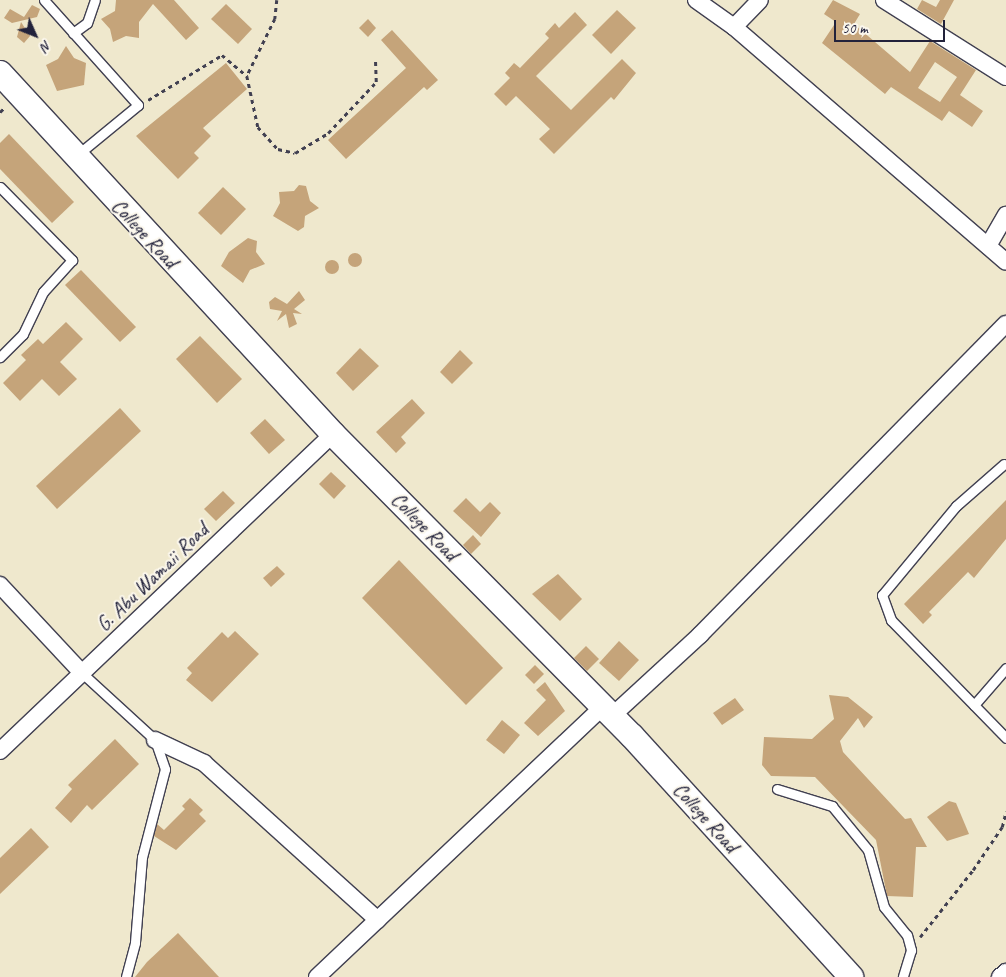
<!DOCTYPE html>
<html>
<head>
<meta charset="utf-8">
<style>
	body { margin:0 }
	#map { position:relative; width:1006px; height:977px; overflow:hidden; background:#efe8cd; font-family:Caveat,sans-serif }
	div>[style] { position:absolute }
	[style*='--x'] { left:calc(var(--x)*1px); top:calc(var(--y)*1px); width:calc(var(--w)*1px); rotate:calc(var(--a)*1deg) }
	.building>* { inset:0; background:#c5a47a }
	.round { border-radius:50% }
	.path>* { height:2.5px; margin-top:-1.25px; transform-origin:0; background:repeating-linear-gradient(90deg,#414051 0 4px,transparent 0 8px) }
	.roads { filter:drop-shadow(1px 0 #414051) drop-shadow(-1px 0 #414051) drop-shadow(0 1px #414051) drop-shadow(0 -1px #414051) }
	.lane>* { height:9px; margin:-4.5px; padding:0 4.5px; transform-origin:4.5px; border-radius:4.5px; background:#fff }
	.street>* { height:16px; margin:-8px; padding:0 8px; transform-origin:8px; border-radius:8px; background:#fff }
	.secondary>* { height:24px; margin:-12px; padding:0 12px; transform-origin:12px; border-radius:12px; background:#fff }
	span { translate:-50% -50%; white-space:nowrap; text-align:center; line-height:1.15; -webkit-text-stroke:4px #fbf7ec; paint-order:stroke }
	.street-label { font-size:21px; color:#22223b }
	.north { position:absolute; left:10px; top:10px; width:50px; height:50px; -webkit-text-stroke:4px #fbf7ec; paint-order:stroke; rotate:134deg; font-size:14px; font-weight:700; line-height:20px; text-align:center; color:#22223b }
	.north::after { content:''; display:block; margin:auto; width:18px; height:22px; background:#22223b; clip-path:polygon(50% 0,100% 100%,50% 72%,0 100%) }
	.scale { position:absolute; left:834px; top:20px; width:111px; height:22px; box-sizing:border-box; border:2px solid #22223b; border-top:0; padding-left:6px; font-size:15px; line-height:18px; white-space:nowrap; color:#22223b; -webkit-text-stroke:4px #fbf7ec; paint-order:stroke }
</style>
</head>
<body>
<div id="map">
	<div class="building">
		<div style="clip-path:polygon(116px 0,174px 0,199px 28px,186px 40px,153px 4px,139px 22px,139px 38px,126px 36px,113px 42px,110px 29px,101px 19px,115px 11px)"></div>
		<div style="clip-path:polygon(evenodd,833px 0,860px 14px,854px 24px,910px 72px,930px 41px,976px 70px,960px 95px,983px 111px,972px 127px,949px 111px,942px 121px,891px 87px,885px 94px,822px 43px,836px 22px,824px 14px,833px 0,935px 62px,957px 77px,940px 102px,918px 88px,935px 62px)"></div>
		<div style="clip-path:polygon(922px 0,936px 7px,940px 0,954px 0,941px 24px,917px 9px)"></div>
		<div style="clip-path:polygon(226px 4px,252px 29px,238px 44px,211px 19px)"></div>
		<div style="clip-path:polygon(32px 5px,40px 9px,37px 17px,12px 23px,4px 18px,10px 9px,24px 17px)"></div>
		<div style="clip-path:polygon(617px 10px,636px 28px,611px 54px,592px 35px)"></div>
		<div style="clip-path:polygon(575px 12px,587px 25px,536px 76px,571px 110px,622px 59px,636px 73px,614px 100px,611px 97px,554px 154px,539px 139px,550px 129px,516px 96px,506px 106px,494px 94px,510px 78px,505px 73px,514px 63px,520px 68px,549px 38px,545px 34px,555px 23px,559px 28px)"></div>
		<div style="clip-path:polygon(368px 19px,376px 28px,368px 37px,359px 28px)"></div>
		<div style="clip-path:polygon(21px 22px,30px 36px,24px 43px,17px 37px)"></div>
		<div style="clip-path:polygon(392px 30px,438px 80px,427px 90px,424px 87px,346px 159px,328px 140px,406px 68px,381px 40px)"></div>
		<div style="clip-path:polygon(66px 46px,74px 58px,86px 63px,84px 85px,57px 91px,46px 65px,58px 59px)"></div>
		<div style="clip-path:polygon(226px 63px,247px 89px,203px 128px,211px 136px,194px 153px,199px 158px,178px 179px,136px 136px)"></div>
		<div style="clip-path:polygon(9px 134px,74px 202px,52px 223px,0 169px,0 143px)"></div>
		<div style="clip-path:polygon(299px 185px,306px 186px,310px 201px,319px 208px,305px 216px,304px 227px,298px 231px,273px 216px,280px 203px,279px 192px,294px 191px)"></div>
		<div style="clip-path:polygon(223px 187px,246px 209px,221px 235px,198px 213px)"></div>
		<div style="clip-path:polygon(248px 238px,257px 241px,256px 252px,265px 264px,250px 270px,243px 283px,221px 266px,229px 252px)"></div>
		<div class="round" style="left:348px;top:253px;width:14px;height:14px"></div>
		<div class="round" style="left:325px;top:260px;width:14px;height:14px"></div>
		<div style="clip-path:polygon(81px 270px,136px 327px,120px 342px,65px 285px)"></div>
		<div style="clip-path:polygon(299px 291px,305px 300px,294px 309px,302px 314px,293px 313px,297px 324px,289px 328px,286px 314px,277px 321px,282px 311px,270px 309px,269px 302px,275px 297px,287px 304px)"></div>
		<div style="clip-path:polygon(66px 322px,83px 339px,60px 362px,77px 379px,59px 396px,42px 379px,20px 401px,3px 383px,26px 360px,21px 355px,38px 339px,43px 344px)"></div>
		<div style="clip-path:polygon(200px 336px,242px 379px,217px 403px,176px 359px)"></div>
		<div style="clip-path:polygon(360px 348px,379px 366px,353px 391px,336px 373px)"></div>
		<div style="clip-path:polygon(460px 350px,473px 363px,452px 384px,440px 372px)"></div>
		<div style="clip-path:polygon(412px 399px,425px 413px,401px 437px,406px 443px,396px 453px,376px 432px)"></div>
		<div style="clip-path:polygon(120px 408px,141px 431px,57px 509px,36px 486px)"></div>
		<div style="clip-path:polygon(265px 419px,285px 440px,269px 454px,250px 433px)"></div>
		<div style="clip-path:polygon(331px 472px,346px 486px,334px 499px,319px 484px)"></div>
		<div style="clip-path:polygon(223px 491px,235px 503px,216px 521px,204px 509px)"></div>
		<div style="clip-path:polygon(466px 498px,480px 512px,490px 502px,501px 513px,481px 537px,453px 511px)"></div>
		<div style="clip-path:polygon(1006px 500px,1006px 539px,974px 578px,968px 572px,929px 612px,932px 615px,923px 624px,904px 604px)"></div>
		<div style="clip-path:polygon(473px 535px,481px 544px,471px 554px,463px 545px)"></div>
		<div style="clip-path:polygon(399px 560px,503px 668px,466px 705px,362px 598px)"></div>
		<div style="clip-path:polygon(277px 566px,285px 574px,271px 587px,263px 578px)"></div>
		<div style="clip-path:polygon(558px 574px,582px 599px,560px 621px,532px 594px)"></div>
		<div style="clip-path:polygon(235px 631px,259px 654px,212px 702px,186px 680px,192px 673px,187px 668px,222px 632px,228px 638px)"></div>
		<div style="clip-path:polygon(619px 641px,639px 660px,619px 681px,599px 663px)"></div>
		<div style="clip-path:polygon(586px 646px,599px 659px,587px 671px,574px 658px)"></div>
		<div style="clip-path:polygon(535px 665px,544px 674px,534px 684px,525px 675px)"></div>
		<div style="clip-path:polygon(545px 682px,565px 711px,538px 736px,524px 723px,546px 700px,536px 690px)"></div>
		<div style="clip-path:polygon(829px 695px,848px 697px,873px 717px,864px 728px,858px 718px,840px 741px,843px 752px,905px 819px,911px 818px,927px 847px,916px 847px,913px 897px,887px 896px,876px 840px,815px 777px,771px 776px,762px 765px,764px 737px,812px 739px,834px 719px)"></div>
		<div style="clip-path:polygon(735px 698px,744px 710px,722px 725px,713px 713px)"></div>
		<div style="clip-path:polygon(502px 720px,520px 735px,504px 754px,486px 740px)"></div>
		<div style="clip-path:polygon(115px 739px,139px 764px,92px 810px,87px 805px,71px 823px,55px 808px,72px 789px,68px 785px)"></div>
		<div style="clip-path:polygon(190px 798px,203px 810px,199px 814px,206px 821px,176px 850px,154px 836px,157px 824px,164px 830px,185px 809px,182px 806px)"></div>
		<div style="clip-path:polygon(949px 801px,956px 803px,969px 834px,947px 841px,927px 817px)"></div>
		<div style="clip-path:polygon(31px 828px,49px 847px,0 894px,0 858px)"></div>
		<div style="clip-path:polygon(178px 933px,219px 977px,135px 977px,147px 962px)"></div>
	</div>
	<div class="path">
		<div style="--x:277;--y:0;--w:19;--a:96"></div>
		<div style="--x:275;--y:19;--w:64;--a:116.2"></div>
		<div style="--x:247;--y:76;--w:52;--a:77.8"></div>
		<div style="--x:258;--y:127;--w:30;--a:48"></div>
		<div style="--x:278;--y:149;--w:17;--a:13"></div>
		<div style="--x:295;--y:153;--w:39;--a:-31"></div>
		<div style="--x:328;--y:133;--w:70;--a:-46.7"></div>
		<div style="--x:376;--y:82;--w:23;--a:-92"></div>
		<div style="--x:148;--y:100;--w:87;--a:-31.3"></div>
		<div style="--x:222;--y:55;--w:33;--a:40"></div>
		<div style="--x:0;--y:112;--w:8;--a:-45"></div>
		<div style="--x:920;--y:937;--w:85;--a:-51.7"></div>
		<div style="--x:973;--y:870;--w:52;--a:-56"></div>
		<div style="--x:1002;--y:827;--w:16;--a:-76"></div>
	</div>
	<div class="roads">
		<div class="lane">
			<div style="--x:44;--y:0;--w:141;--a:48.2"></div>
			<div style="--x:138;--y:105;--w:80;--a:140.6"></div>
			<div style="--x:73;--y:33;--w:17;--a:-36"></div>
			<div style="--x:87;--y:23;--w:24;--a:-71"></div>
			<div style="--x:0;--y:187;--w:103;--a:45.4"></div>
			<div style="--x:72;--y:260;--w:43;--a:132.2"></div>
			<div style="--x:43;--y:292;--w:47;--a:115.5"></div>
			<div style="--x:23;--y:334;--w:33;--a:135"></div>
			<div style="--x:1004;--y:464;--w:64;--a:138.8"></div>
			<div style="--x:956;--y:506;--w:116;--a:129.7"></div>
			<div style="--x:882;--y:595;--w:27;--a:70"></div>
			<div style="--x:891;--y:620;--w:165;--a:45.7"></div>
			<div style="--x:82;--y:673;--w:99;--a:42.5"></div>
			<div style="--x:155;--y:740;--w:31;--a:71"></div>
			<div style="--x:165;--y:769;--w:91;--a:104.6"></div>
			<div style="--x:142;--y:857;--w:86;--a:94.7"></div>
			<div style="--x:135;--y:943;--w:35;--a:105"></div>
			<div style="--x:974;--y:705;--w:49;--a:-49.1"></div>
			<div style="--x:777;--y:789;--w:58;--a:17.2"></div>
			<div style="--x:832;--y:806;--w:57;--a:50.7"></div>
			<div style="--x:868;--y:850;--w:59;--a:74.3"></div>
			<div style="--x:884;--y:907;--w:36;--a:51"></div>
			<div style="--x:907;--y:935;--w:16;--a:75"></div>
			<div style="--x:911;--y:950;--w:28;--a:107"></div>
		</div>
		<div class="street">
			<div style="--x:696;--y:0;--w:47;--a:35.4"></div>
			<div style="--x:734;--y:27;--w:37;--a:-46"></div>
			<div style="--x:884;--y:0;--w:144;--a:32.3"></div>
			<div style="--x:734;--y:27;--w:359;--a:40.8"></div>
			<div style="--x:988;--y:246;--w:36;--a:-60"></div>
			<div style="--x:0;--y:585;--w:120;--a:47"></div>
			<div style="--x:612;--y:716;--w:120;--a:-42.6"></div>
			<div style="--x:700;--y:635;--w:436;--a:-45.5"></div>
			<div style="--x:155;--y:740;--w:54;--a:25.1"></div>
			<div style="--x:204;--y:763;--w:234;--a:42.1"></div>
			<div style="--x:0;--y:751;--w:460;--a:-43.6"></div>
			<div style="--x:317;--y:977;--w:393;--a:-43.4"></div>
			<div style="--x:1000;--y:977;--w:8;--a:-40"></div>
		</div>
		<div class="secondary">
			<div style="--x:0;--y:73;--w:491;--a:47.3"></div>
			<div style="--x:333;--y:434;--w:425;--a:45.3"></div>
			<div style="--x:632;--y:736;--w:326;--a:47.7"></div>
		</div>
	</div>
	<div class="street-label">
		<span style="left:145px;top:233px;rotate:47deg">College Road</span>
		<span style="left:425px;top:526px;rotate:46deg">College Road</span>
		<span style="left:152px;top:577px;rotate:-44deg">G. Abu Wamaii Road</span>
		<span style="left:706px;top:817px;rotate:48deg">College Road</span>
	</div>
	<div class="north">N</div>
	<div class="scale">50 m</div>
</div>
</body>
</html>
